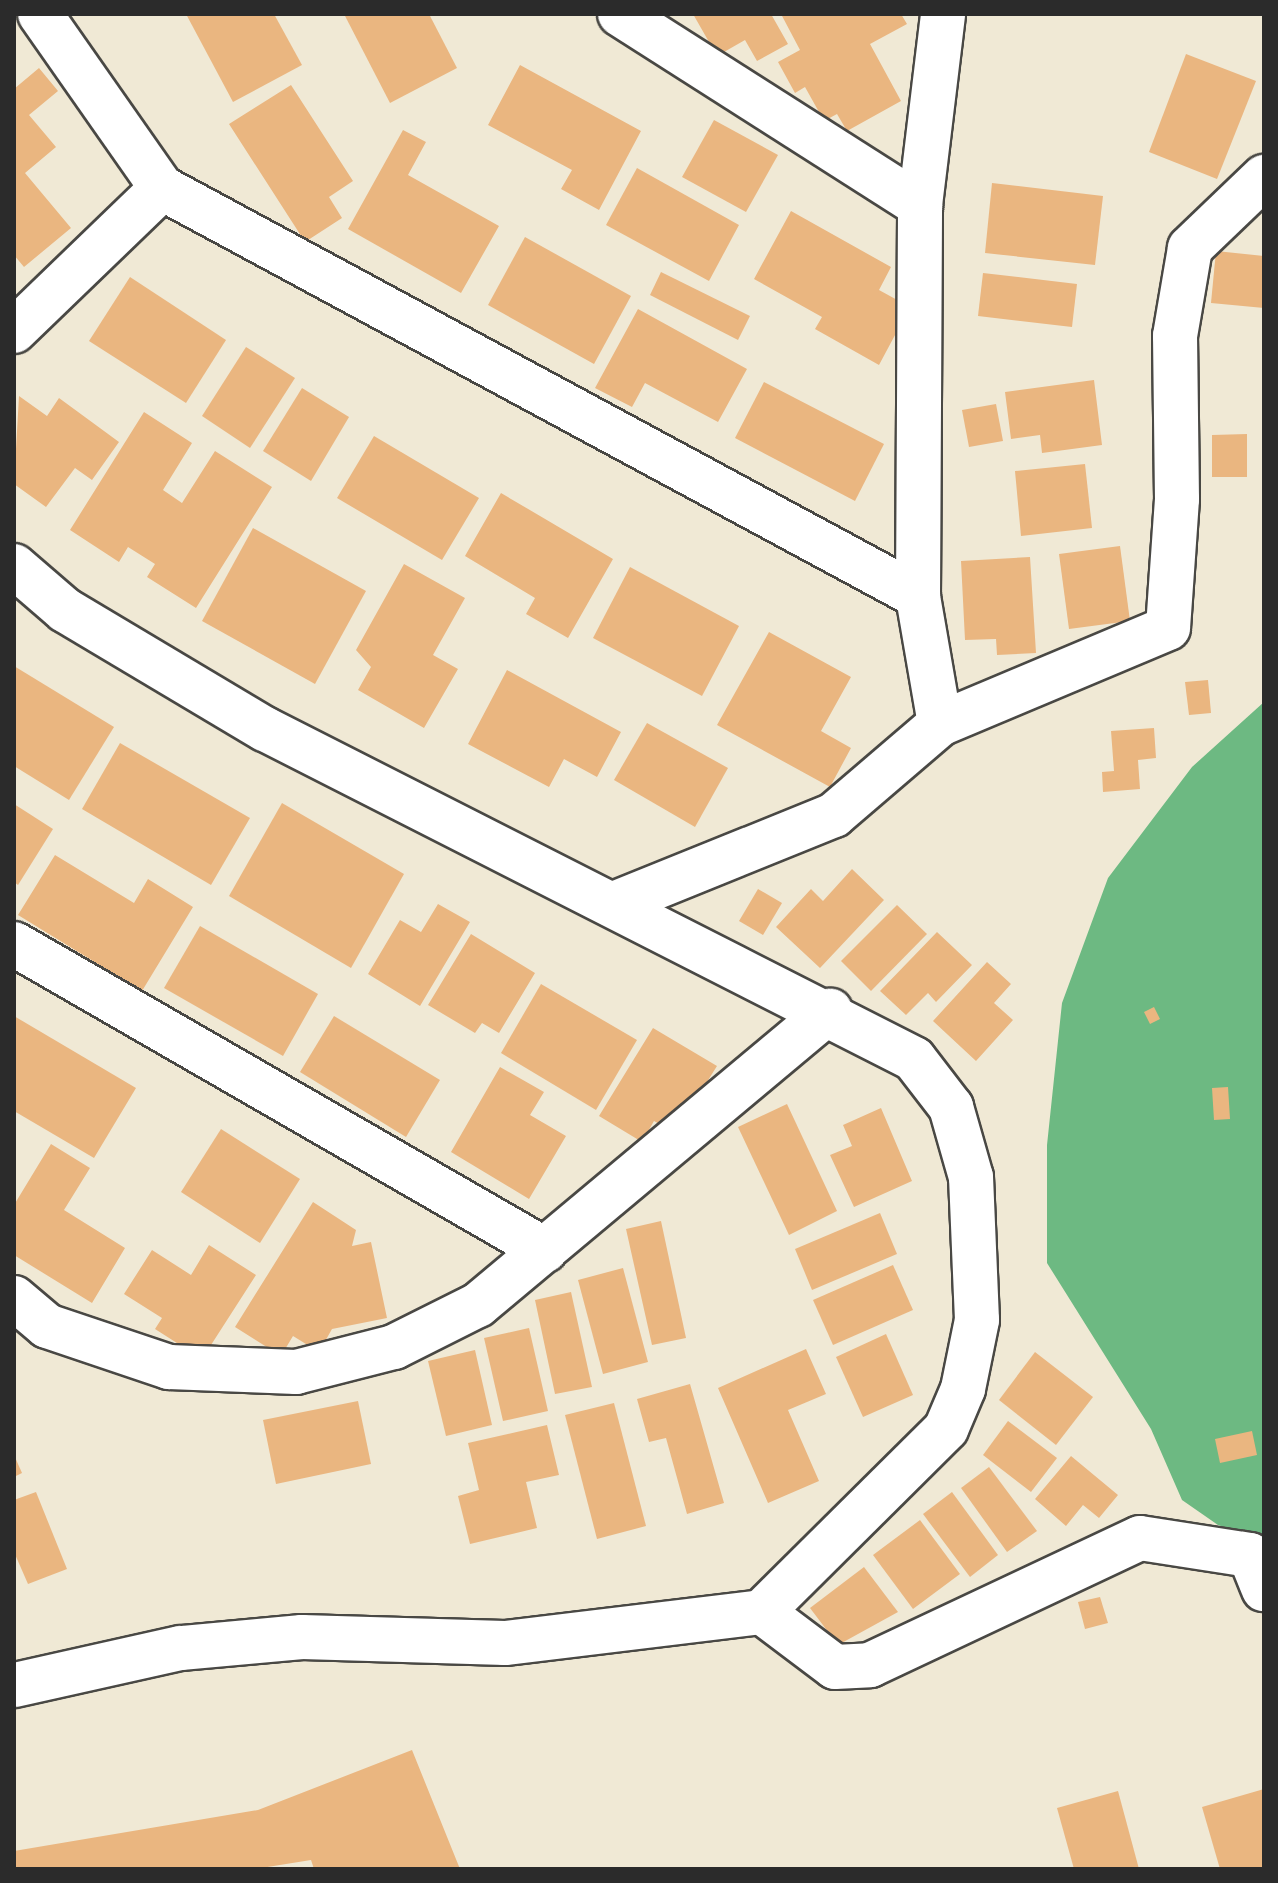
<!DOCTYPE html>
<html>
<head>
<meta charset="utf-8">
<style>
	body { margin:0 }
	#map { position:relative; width:1278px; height:1883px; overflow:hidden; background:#f0e9d5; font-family:"Gochi Hand",sans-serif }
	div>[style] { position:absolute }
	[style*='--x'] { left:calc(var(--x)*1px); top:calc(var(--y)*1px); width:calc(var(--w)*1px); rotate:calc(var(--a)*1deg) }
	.forest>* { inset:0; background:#6db982 }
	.building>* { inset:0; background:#eab680 }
	.roads { filter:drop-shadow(2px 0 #494844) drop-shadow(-2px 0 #494844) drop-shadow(0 2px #494844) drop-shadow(0 -2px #494844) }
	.street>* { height:44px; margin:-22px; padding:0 22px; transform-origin:22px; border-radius:22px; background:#fff }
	span { translate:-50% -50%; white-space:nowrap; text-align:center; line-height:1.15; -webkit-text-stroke:7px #f6f6f2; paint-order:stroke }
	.frame { position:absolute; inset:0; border:16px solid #2b2b2b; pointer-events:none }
</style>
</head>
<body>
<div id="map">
	<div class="forest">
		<div style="clip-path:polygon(1264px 702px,1264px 1541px,1218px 1525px,1182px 1500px,1151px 1429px,1047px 1263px,1047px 1145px,1062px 1003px,1108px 878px,1192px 767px)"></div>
	</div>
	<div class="building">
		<div style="clip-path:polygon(186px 14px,274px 14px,302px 65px,233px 102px)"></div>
		<div style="clip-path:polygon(344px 14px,429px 14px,457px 68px,390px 103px)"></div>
		<div style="clip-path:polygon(693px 14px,771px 14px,788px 44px,757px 61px,745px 40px,717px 56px)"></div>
		<div style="clip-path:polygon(781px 14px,901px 14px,907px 24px,870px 44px,901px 101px,847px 131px,837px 114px,824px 121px,805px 87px,795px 93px,778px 62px,800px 50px)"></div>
		<div style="clip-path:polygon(1186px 54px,1256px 81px,1217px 179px,1149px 152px)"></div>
		<div style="clip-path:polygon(520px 65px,641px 131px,599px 210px,561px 189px,572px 170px,488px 125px)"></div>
		<div style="clip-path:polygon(39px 68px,58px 91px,29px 115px,56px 147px,25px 173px,71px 228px,24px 267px,14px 255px,14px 89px)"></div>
		<div style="clip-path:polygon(291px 85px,353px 181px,329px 197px,342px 218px,305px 242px,229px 124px)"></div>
		<div style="clip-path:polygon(714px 120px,778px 155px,746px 212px,682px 177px)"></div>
		<div style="clip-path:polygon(403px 130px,426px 142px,408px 175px,499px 226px,461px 293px,348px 229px)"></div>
		<div style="clip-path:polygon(637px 168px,739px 225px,709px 281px,606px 225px)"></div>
		<div style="clip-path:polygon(992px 183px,1103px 196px,1095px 265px,985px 253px)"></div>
		<div style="clip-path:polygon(791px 211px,891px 267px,879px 290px,910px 307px,879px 365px,815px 329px,822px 317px,754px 279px)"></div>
		<div style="clip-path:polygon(525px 237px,631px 296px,594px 364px,488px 305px)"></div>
		<div style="clip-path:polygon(1216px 251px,1264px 256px,1264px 308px,1211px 303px)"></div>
		<div style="clip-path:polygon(661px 272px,750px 316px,738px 340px,650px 295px)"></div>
		<div style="clip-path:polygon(983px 273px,1077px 284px,1072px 327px,978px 316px)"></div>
		<div style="clip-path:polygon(130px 277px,226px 340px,186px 403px,89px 341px)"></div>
		<div style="clip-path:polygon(638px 309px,747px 369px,718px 422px,645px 383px,632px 407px,595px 388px)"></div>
		<div style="clip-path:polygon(246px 347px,295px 378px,250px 448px,202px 416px)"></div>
		<div style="clip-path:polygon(1094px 380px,1102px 445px,1042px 453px,1040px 435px,1011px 439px,1005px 392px)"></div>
		<div style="clip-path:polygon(764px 382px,884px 444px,855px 501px,735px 438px)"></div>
		<div style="clip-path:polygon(302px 388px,349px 417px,311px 481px,263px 451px)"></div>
		<div style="clip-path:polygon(19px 396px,47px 416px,59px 398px,119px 442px,92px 480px,75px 468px,46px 507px,14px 484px)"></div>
		<div style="clip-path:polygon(996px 404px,1003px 441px,969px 447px,962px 410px)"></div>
		<div style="clip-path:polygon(144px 412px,192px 443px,163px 490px,182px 503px,215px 451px,272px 487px,196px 608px,147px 577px,155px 564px,128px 547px,119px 562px,70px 530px)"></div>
		<div style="clip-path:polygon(1247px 434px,1247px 477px,1212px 477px,1212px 435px)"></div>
		<div style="clip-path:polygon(374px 436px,479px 498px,442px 560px,337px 498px)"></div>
		<div style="clip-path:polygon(1085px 464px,1092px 528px,1021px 536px,1015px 471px)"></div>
		<div style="clip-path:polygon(501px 493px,613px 559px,568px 638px,526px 614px,535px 598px,465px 556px)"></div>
		<div style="clip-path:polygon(253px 528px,366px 591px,315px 684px,202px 621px)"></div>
		<div style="clip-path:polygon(1120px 546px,1130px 621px,1069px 629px,1059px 554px)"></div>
		<div style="clip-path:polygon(1030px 557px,1036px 653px,997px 655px,996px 639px,965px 640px,961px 561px)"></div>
		<div style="clip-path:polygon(404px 564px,465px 598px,433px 655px,458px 669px,424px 728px,358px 690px,371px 667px,356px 650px)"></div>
		<div style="clip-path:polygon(630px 567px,739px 626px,702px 696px,593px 638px)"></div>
		<div style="clip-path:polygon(769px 632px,851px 677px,821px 731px,851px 748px,830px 787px,717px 725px)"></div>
		<div style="clip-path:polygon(14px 666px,114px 727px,69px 800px,14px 766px)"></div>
		<div style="clip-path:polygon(507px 670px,621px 732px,597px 777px,564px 759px,549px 787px,468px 744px)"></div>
		<div style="clip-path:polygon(1208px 680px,1211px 713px,1189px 715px,1185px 682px)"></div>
		<div style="clip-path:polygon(647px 723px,728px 768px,695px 827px,614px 780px)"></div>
		<div style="clip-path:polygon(1154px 728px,1156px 758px,1138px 760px,1140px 789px,1103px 792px,1102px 772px,1114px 771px,1111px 731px)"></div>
		<div style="clip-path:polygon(120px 743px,250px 818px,211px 885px,82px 809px)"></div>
		<div style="clip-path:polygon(282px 803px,404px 874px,351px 968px,229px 896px)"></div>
		<div style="clip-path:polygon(14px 804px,53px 829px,18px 885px,14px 882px)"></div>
		<div style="clip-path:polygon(55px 855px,134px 903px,148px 879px,193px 907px,142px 991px,18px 915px)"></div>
		<div style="clip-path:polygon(852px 869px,884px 900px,820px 968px,776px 927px,811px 889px,823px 901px)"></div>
		<div style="clip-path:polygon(758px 889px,782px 903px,763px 935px,739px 921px)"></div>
		<div style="clip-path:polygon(438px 904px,470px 922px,420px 1006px,368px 974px,400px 920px,421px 932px)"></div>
		<div style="clip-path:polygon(897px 905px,927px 934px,871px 991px,841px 961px)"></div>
		<div style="clip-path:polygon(200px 926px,318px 994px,283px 1056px,164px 988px)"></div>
		<div style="clip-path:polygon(937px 932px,972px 965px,936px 1002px,928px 993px,906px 1015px,880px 991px)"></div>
		<div style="clip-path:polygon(471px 934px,535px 973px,499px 1033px,482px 1023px,475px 1033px,428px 1005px)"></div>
		<div style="clip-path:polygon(987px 962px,1011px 984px,994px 1003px,1013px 1020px,976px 1061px,933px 1021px)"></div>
		<div style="clip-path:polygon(541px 984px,637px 1040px,596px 1110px,501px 1053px)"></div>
		<div style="clip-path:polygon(1154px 1007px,1160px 1019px,1150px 1024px,1144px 1012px)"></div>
		<div style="clip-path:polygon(14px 1016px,136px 1088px,94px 1158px,14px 1111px)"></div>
		<div style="clip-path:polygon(334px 1016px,440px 1080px,406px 1137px,300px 1072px)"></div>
		<div style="clip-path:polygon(653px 1028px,717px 1066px,695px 1101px,689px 1098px,663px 1126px,654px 1121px,642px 1142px,599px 1116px)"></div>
		<div style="clip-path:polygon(500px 1067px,544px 1092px,530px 1115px,566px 1136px,529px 1199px,451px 1152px)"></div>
		<div style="clip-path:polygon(1228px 1087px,1230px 1119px,1214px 1120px,1212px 1088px)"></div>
		<div style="clip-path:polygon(787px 1104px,837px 1211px,789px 1235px,738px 1127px)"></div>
		<div style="clip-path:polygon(881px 1108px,912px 1181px,854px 1207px,830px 1155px,852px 1146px,843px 1125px)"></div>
		<div style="clip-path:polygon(221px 1129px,300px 1179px,260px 1243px,181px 1192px)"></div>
		<div style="clip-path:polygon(51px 1144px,90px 1168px,64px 1210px,125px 1248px,92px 1303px,14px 1255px,14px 1205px)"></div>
		<div style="clip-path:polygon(313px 1202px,356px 1230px,352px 1246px,371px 1242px,387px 1318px,332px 1329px,319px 1352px,293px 1336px,281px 1356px,235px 1327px)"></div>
		<div style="clip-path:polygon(880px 1213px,897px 1254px,812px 1290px,795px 1249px)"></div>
		<div style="clip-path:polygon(661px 1221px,686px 1338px,652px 1345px,626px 1229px)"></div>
		<div style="clip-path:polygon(209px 1245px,256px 1275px,202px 1359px,155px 1329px,162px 1318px,124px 1294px,152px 1250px,191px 1275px)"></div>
		<div style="clip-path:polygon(893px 1265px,913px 1310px,833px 1345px,813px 1300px)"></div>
		<div style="clip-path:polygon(623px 1268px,648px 1362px,603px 1374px,578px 1280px)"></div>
		<div style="clip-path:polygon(571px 1292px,592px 1387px,555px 1394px,535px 1300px)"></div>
		<div style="clip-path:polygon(529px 1328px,548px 1411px,503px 1421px,484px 1338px)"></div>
		<div style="clip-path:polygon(886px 1334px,913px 1395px,863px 1417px,836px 1357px)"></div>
		<div style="clip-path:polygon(806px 1349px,826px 1394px,788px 1410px,819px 1481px,768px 1503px,718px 1388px)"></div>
		<div style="clip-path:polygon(475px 1350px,492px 1425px,446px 1436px,428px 1361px)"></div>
		<div style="clip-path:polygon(1035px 1352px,1093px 1397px,1056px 1445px,999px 1400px)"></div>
		<div style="clip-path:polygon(690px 1384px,724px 1503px,687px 1514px,666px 1438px,649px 1442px,637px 1399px)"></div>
		<div style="clip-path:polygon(358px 1401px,371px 1464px,276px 1484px,263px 1420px)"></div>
		<div style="clip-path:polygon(614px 1403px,646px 1526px,597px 1539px,565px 1415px)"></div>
		<div style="clip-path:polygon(1008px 1421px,1057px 1458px,1031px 1492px,983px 1455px)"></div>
		<div style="clip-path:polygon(547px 1425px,559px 1475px,526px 1482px,537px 1528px,470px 1544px,458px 1496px,479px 1490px,468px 1443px)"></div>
		<div style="clip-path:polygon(1252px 1431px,1257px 1455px,1220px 1463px,1215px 1439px)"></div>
		<div style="clip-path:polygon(14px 1455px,22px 1473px,14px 1477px)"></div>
		<div style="clip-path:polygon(1071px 1456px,1118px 1495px,1099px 1518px,1083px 1505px,1066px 1526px,1035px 1499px)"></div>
		<div style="clip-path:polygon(989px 1467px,1037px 1531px,1007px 1552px,961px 1488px)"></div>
		<div style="clip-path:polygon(36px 1492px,67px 1569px,28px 1584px,14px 1552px,14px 1500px)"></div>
		<div style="clip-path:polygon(952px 1492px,998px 1555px,970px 1577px,923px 1514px)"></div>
		<div style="clip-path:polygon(920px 1520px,960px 1574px,913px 1609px,873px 1555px)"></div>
		<div style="clip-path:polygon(864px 1567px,898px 1612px,838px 1645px,810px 1608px)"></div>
		<div style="clip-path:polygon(1100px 1597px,1108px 1623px,1085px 1629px,1078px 1602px)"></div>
		<div style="clip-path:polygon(412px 1750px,460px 1869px,314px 1869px,311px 1860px,255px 1869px,14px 1869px,14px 1851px,258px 1810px)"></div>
		<div style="clip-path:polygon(1264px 1789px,1264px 1869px,1220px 1869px,1202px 1807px)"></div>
		<div style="clip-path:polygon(1118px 1791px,1139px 1869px,1074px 1869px,1057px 1808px)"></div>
	</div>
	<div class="roads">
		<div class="street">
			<div style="--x:40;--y:14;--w:213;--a:55"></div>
			<div style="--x:162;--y:188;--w:859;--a:28.35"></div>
			<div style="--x:620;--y:14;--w:356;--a:32.5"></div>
			<div style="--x:14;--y:331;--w:206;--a:-44"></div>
			<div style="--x:14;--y:566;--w:67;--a:40.8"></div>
			<div style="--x:65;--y:610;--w:233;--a:30.8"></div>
			<div style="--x:265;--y:729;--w:728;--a:26.95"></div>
			<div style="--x:914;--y:1059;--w:61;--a:52.4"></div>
			<div style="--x:951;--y:1107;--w:73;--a:74.1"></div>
			<div style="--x:971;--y:1177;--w:143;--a:87.6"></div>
			<div style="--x:977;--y:1320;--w:70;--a:101.5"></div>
			<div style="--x:963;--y:1389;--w:43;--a:113"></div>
			<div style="--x:946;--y:1429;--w:260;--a:135.2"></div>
			<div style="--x:762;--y:1612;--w:259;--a:173.1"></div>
			<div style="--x:505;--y:1643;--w:203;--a:-178.3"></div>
			<div style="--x:302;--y:1637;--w:122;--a:174.8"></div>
			<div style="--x:180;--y:1648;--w:170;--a:167.4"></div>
			<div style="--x:940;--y:724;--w:130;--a:-99.8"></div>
			<div style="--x:918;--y:596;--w:391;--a:-89.7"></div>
			<div style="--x:920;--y:205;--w:192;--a:-83.1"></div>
			<div style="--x:614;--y:904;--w:237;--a:-22"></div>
			<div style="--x:834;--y:815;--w:140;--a:-40.6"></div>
			<div style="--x:940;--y:724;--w:247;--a:-22.8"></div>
			<div style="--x:1168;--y:628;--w:129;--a:-86"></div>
			<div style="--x:1177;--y:499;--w:163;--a:-90.7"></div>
			<div style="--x:1175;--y:336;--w:89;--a:-80.3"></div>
			<div style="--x:1190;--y:248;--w:103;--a:-43.8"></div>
			<div style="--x:14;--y:944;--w:613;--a:29.95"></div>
			<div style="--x:14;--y:1298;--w:43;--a:40.3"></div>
			<div style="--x:47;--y:1326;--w:129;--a:18.6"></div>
			<div style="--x:169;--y:1367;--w:127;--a:2.3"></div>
			<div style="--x:296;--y:1372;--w:101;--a:-14.3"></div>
			<div style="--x:394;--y:1347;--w:94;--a:-26.6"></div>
			<div style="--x:478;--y:1305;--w:459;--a:-39.9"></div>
			<div style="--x:762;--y:1612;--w:91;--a:37"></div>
			<div style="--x:835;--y:1667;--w:35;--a:-3"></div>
			<div style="--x:870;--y:1665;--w:298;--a:-25.2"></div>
			<div style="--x:1140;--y:1538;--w:111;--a:8.8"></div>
			<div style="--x:1250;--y:1555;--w:37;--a:68"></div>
		</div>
	</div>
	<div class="frame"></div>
</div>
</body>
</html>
